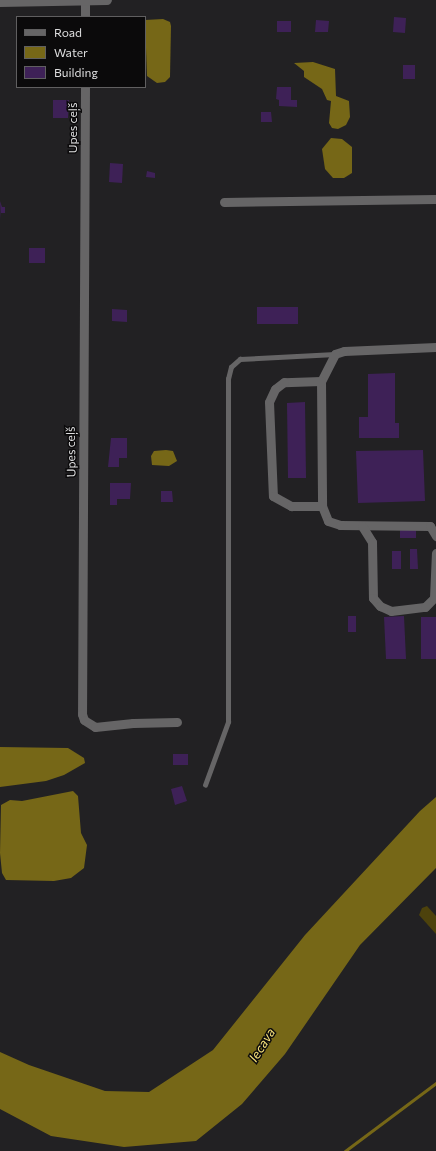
<!DOCTYPE html>
<html>
<head>
<meta charset="utf-8">
<style>
	body { margin:0 }
	#map { position:relative; width:436px; height:1151px; overflow:hidden; background:#222123; font-family:Commissioner,sans-serif }
	div>[style] { position:absolute }
	[style*='--x'] { left:calc(var(--x)*1px); top:calc(var(--y)*1px); width:calc(var(--w)*1px); rotate:calc(var(--a)*1deg) }
	.green>* { inset:0; background:#4d420c }
	.water>* { inset:0; background:#766717 }
	.stream>* { height:3px; margin:-1.5px; padding:0 1.5px; transform-origin:1.5px; border-radius:1.5px; background:#766717 }
	.building>* { inset:0; background:#3e2157 }
	.service>* { height:4.5px; margin:-2.25px; padding:0 2.25px; transform-origin:2.25px; border-radius:2.25px; background:#666566 }
	.minor>* { height:9px; margin:-4.5px; padding:0 4.5px; transform-origin:4.5px; border-radius:4.5px; background:#666566 }
	.tertiary>* { height:10px; margin:-5px; padding:0 5px; transform-origin:5px; border-radius:5px; background:#666566 }
	span { translate:-50% -50%; white-space:nowrap; text-align:center; line-height:1.15; -webkit-text-stroke:3px #0b0a0b; paint-order:stroke }
	.street-label { font-size:12px; color:#dfdfe0 }
	.water-label { font-size:13px; color:#fae47c; font-style:italic }
	.legend { position:absolute; left:16px; top:16px; width:130px; height:72px; box-sizing:border-box; background:#0b0a0b; border:1px solid #605f60; margin:0; padding:5px 7px; list-style:none; font-size:12px; color:#dfdfe0 }
	.legend li { display:flex; align-items:center; gap:8px; height:20px }
	.legend b { width:20px; border:1px solid #605f60 }
</style>
</head>
<body>
<div id="map">
	<div class="green">
		<div style="clip-path:polygon(427px 906px,436px 916px,436px 934px,419px 915px,422px 908px)"></div>
	</div>
	<div class="water">
		<div style="clip-path:polygon(163px 19px,170px 22px,171px 26px,170px 77px,165px 82px,157px 83px,147px 76px,145px 20px)"></div>
		<div style="clip-path:polygon(313px 62px,335px 69px,336px 96px,349px 101px,350px 117px,346px 125px,338px 129px,332px 128px,329px 123px,331px 101px,327px 100px,322px 89px,304px 77px,304px 71px,294px 63px)"></div>
		<div style="clip-path:polygon(331px 138px,342px 139px,352px 147px,352px 173px,344px 178px,333px 178px,325px 169px,322px 149px)"></div>
		<div style="clip-path:polygon(166px 450px,173px 451px,177px 461px,169px 466px,152px 465px,151px 456px,154px 451px)"></div>
		<div style="clip-path:polygon(0 747px,68px 748px,84px 758px,85px 763px,64px 775px,46px 781px,0 787px)"></div>
		<div style="clip-path:polygon(73px 791px,78px 796px,81px 833px,87px 845px,84px 868px,71px 878px,54px 881px,6px 880px,2px 873px,0 853px,1px 805px,10px 800px,22px 801px)"></div>
		<div style="clip-path:polygon(436px 797px,436px 868px,360px 945px,285px 1054px,242px 1104px,196px 1141px,124px 1147px,51px 1136px,0 1109px,0 1052px,29px 1065px,105px 1091px,149px 1092px,213px 1050px,305px 935px,420px 811px)"></div>
	</div>
	<div class="stream">
		<div style="--x:345;--y:1151;--w:114;--a:-36.8"></div>
	</div>
	<div class="building">
		<div style="clip-path:polygon(394px 17px,406px 18px,405px 33px,393px 32px)"></div>
		<div style="clip-path:polygon(316px 20px,329px 21px,328px 32px,315px 32px)"></div>
		<div style="clip-path:polygon(277px 21px,291px 21px,291px 32px,277px 32px)"></div>
		<div style="clip-path:polygon(403px 65px,415px 65px,415px 79px,403px 79px)"></div>
		<div style="clip-path:polygon(277px 87px,291px 87px,291px 100px,297px 100px,297px 107px,279px 106px,279px 100px,276px 99px)"></div>
		<div style="clip-path:polygon(53px 100px,69px 100px,68px 118px,53px 118px)"></div>
		<div style="clip-path:polygon(261px 112px,271px 112px,272px 122px,261px 122px)"></div>
		<div style="clip-path:polygon(110px 163px,123px 164px,122px 183px,109px 182px)"></div>
		<div style="clip-path:polygon(147px 171px,155px 173px,155px 178px,146px 177px)"></div>
		<div style="clip-path:polygon(0 201px,2px 207px,5px 207px,5px 213px,1px 213px,1px 220px)"></div>
		<div style="clip-path:polygon(29px 248px,45px 248px,45px 263px,29px 263px)"></div>
		<div style="clip-path:polygon(257px 307px,298px 307px,298px 324px,257px 324px)"></div>
		<div style="clip-path:polygon(112px 309px,127px 310px,127px 322px,112px 321px)"></div>
		<div style="clip-path:polygon(395px 373px,395px 423px,399px 423px,399px 438px,359px 438px,359px 417px,368px 417px,368px 374px)"></div>
		<div style="clip-path:polygon(305px 402px,306px 478px,288px 478px,287px 403px)"></div>
		<div style="clip-path:polygon(111px 438px,127px 438px,127px 458px,119px 458px,119px 467px,108px 467px)"></div>
		<div style="clip-path:polygon(423px 450px,425px 501px,358px 503px,356px 451px)"></div>
		<div style="clip-path:polygon(110px 483px,131px 483px,130px 499px,117px 499px,117px 505px,110px 505px)"></div>
		<div style="clip-path:polygon(161px 491px,172px 491px,173px 502px,161px 502px)"></div>
		<div style="clip-path:polygon(400px 529px,416px 529px,416px 538px,400px 538px)"></div>
		<div style="clip-path:polygon(410px 549px,417px 549px,418px 569px,410px 569px)"></div>
		<div style="clip-path:polygon(392px 551px,401px 551px,401px 569px,392px 569px)"></div>
		<div style="clip-path:polygon(348px 616px,356px 616px,356px 632px,348px 632px)"></div>
		<div style="clip-path:polygon(404px 616px,406px 659px,386px 659px,384px 617px)"></div>
		<div style="clip-path:polygon(421px 617px,436px 617px,436px 659px,421px 659px)"></div>
		<div style="clip-path:polygon(173px 754px,188px 754px,188px 765px,173px 765px)"></div>
		<div style="clip-path:polygon(182px 786px,187px 801px,175px 805px,171px 789px)"></div>
	</div>
	<div class="service">
		<div style="--x:205;--y:785;--w:67;--a:-69.9"></div>
		<div style="--x:228;--y:722;--w:343;--a:-90"></div>
		<div style="--x:228;--y:379;--w:12;--a:-76"></div>
		<div style="--x:231;--y:367;--w:12;--a:-42"></div>
		<div style="--x:240;--y:359;--w:95;--a:-3"></div>
	</div>
	<div class="minor">
		<div style="--x:85;--y:17;--w:17;--a:-90"></div>
		<div style="--x:85;--y:87;--w:627;--a:90.27"></div>
		<div style="--x:82;--y:714;--w:6;--a:72"></div>
		<div style="--x:84;--y:720;--w:13;--a:32"></div>
		<div style="--x:95;--y:727;--w:38;--a:-6"></div>
		<div style="--x:133;--y:723;--w:44;--a:-1.3"></div>
		<div style="--x:224;--y:202;--w:212;--a:-0.8"></div>
		<div style="--x:436;--y:347;--w:92;--a:177.5"></div>
		<div style="--x:344;--y:351;--w:9;--a:162"></div>
		<div style="--x:335;--y:354;--w:30;--a:117"></div>
		<div style="--x:321;--y:381;--w:125;--a:89.5"></div>
		<div style="--x:322;--y:506;--w:16;--a:68"></div>
		<div style="--x:328;--y:521;--w:13;--a:18"></div>
		<div style="--x:340;--y:525;--w:90;--a:0.6"></div>
		<div style="--x:430;--y:526;--w:12;--a:59"></div>
		<div style="--x:321;--y:381;--w:37;--a:178"></div>
		<div style="--x:284;--y:382;--w:11;--a:142"></div>
		<div style="--x:275;--y:389;--w:14;--a:115"></div>
		<div style="--x:269;--y:402;--w:94;--a:87.6"></div>
		<div style="--x:273;--y:496;--w:21;--a:29"></div>
		<div style="--x:291;--y:506;--w:31;--a:0"></div>
		<div style="--x:362;--y:526;--w:19;--a:58"></div>
		<div style="--x:372;--y:542;--w:56;--a:89"></div>
		<div style="--x:373;--y:598;--w:11;--a:49"></div>
		<div style="--x:380;--y:606;--w:12;--a:24"></div>
		<div style="--x:391;--y:611;--w:34;--a:-7"></div>
		<div style="--x:425;--y:607;--w:13;--a:-45"></div>
		<div style="--x:434;--y:598;--w:45;--a:-87.5"></div>
	</div>
	<div class="tertiary">
		<div style="--x:0;--y:2;--w:107;--a:-1.1"></div>
	</div>
	<div class="street-label">
		<span style="left:73px;top:128px;rotate:-90deg">Upes ceļš</span>
		<span style="left:71px;top:452px;rotate:-91deg">Upes ceļš</span>
	</div>
	<div class="water-label">
		<span style="left:262px;top:1045px;rotate:-58deg">Iecava</span>
	</div>
	<ul class="legend">
	<li><b style="height:5px;background:#666566"></b>Road</li>
	<li><b style="height:11px;background:#766717"></b>Water</li>
	<li><b style="height:11px;background:#3e2157"></b>Building</li>
	</ul>
</div>
</body>
</html>
